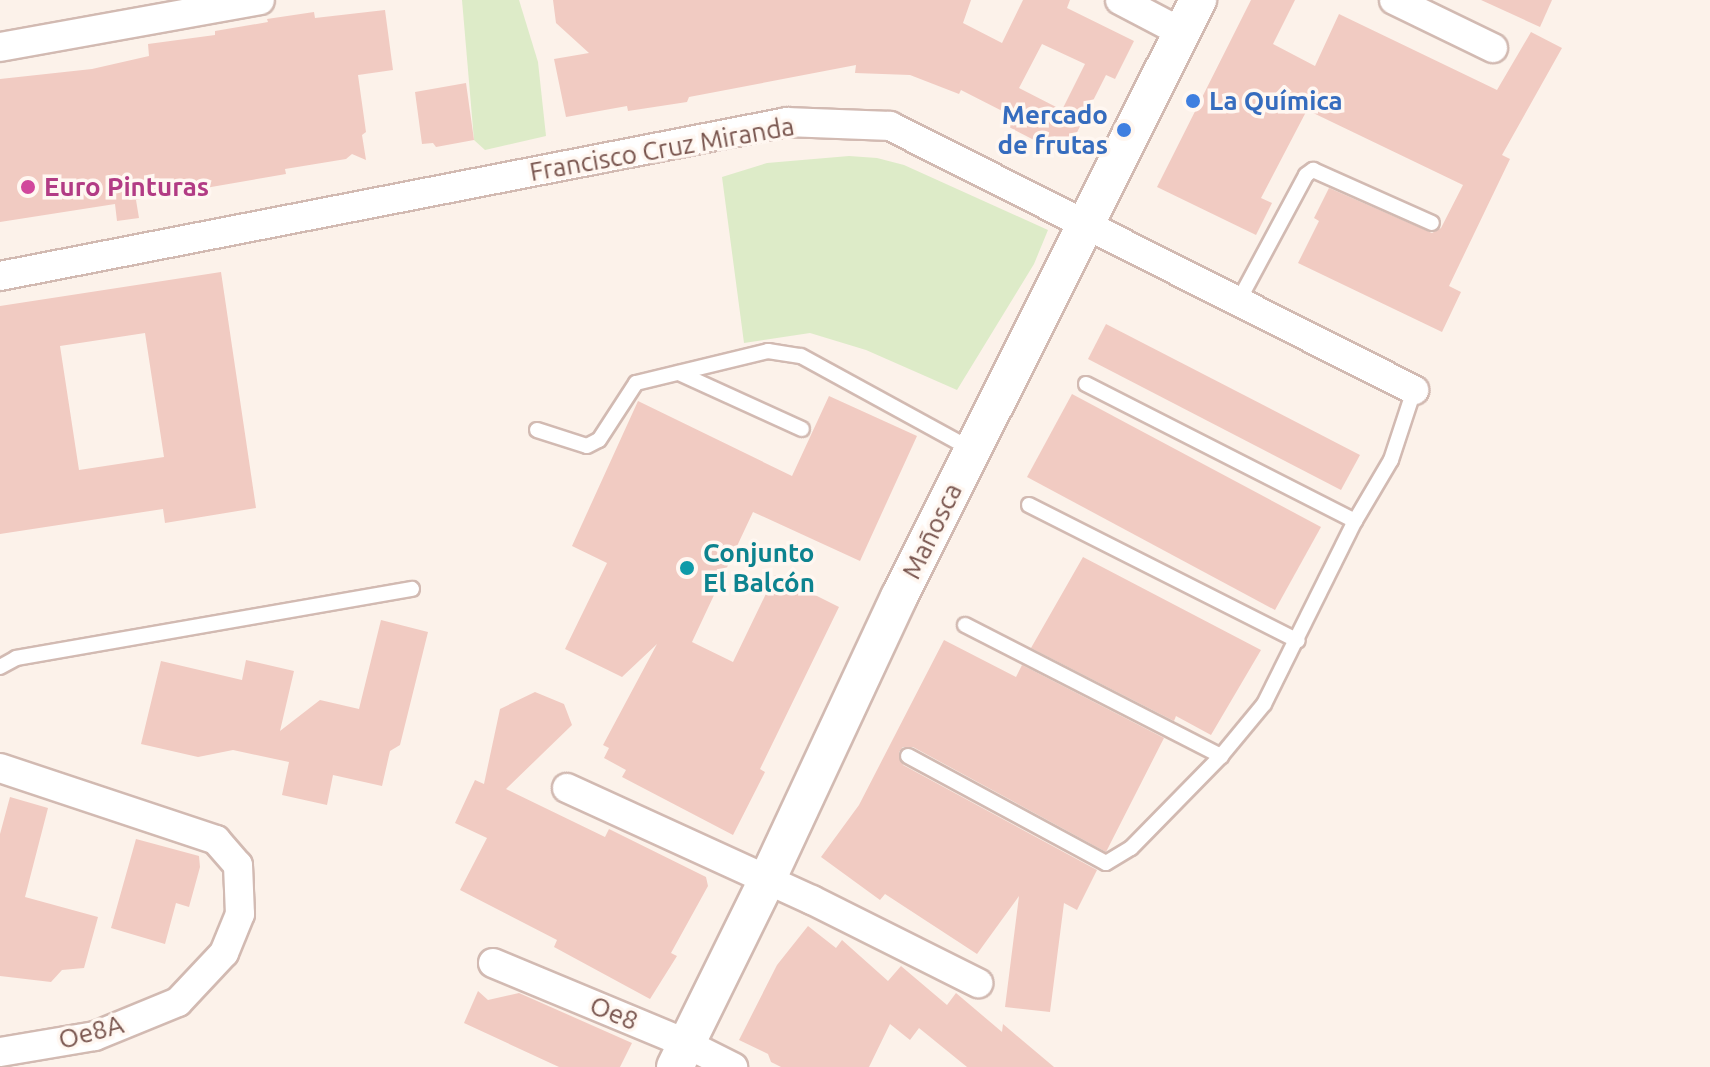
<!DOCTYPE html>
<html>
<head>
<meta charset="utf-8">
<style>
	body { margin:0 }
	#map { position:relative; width:1710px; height:1067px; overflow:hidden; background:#fcf2ea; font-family:Ubuntu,sans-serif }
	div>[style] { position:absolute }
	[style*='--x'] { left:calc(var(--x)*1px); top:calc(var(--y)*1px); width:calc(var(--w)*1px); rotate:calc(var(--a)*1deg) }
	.green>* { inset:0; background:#ddebc8 }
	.building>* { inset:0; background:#f1cbc2 }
	.roads { filter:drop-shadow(2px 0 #d2bab2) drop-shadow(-2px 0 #d2bab2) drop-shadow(0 2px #d2bab2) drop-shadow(0 -2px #d2bab2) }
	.service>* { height:14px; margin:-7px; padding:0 7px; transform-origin:7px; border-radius:7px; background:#fff }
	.minor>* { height:28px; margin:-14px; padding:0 14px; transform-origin:14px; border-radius:14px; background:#fff }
	.tertiary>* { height:36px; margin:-18px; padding:0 18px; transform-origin:18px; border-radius:18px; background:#fff }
	.dots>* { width:22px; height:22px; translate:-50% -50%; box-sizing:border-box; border:4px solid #fff7f1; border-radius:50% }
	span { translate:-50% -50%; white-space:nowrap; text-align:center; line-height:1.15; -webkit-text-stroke:7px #fff7f1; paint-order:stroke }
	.shop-label { font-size:26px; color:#366cbe; font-weight:700 }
	.left { translate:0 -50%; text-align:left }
	.right { translate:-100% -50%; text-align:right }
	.street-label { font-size:26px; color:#78544d }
	.hotel-label { font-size:26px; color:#b23c85; font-weight:700 }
	.culture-label { font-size:26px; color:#0d838f; font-weight:700 }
</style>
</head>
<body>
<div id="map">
	<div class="green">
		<div style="clip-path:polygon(462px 0,519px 0,538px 62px,546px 136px,485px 150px,474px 140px)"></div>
		<div style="clip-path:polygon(849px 156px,877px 158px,904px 165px,1048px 230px,1034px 264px,957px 390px,866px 350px,810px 333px,744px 343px,722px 177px,767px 163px)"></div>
	</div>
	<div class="building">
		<div style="clip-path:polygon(evenodd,553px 0,971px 0,963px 23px,1002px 43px,1023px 0,1070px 0,1067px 8px,1134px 41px,1115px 79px,1106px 75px,1065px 156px,1009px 127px,1014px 117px,961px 90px,959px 94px,910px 75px,855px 73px,856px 65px,689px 97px,687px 102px,628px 111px,627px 106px,566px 117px,554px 59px,589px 53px,556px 23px,553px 0,1042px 44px,1085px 64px,1062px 110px,1019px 88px,1042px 44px)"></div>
		<div style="clip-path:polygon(1251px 0,1295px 0,1273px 44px,1315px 66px,1339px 14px,1497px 90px,1531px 32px,1562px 48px,1502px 155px,1510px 159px,1449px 286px,1461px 292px,1442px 332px,1298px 263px,1319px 221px,1314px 218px,1329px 188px,1432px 233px,1441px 228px,1463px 185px,1307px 110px,1261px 198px,1272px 203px,1256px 235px,1157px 187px)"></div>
		<div style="clip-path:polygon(1481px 0,1552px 0,1540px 27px)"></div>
		<div style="clip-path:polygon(385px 10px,393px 70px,358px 75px,366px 132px,362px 135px,366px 160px,352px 154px,346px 159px,285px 169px,286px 174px,136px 200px,139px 218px,117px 221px,115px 204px,0 222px,0 79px,92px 69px,149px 56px,148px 44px,215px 35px,215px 31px,268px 22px,267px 19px,314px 12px,315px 18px)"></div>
		<div style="clip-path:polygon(466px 83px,474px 140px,436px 147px,433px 143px,422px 144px,415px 92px)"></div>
		<div style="clip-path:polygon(evenodd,221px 272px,256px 508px,165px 523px,163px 509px,0 534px,0 306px,221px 272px,145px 333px,164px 457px,79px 470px,60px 346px,145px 333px)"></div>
		<div style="clip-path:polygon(1106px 324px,1360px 455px,1341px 490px,1088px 359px)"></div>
		<div style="clip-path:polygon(1072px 394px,1321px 527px,1275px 610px,1027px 477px)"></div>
		<div style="clip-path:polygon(829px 396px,917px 436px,860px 561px,753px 512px,692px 642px,733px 662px,775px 575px,839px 607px,760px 769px,765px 772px,733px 835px,622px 777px,626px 770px,604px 758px,609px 748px,603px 745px,657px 644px,622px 677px,565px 649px,607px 563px,572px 546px,638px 401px,792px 476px)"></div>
		<div style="clip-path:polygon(1083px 557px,1261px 650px,1211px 735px,1176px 716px,1174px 721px,1031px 648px)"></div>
		<div style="clip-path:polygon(381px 620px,428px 632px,400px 745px,390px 751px,382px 786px,333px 775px,327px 805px,282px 795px,289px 762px,233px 750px,198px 757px,141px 744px,161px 661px,242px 680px,246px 660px,294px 671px,280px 731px,320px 700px,359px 709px)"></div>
		<div style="clip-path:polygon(944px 640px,1016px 677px,1022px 665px,1164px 738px,1106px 852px,913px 747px,903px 747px,899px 752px,903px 765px,1097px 870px,1077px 910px,1064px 903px,1050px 1012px,1005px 1007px,1019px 896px,977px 954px,885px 894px,880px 900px,821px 857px,859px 805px)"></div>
		<div style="clip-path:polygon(535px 692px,564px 704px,572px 725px,506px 789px,605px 837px,609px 829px,706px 877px,708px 886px,671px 953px,677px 956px,650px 999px,554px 947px,557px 940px,460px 890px,487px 838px,455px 823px,475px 780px,484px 784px,500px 709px)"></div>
		<div style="clip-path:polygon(10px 797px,48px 808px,25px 897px,98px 917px,84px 968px,62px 970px,51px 982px,0 976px,0 834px)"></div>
		<div style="clip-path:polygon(136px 839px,199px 856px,200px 867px,189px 907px,176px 903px,165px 944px,111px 928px)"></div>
		<div style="clip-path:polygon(808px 926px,836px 948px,842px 940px,888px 981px,901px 966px,947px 1005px,956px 993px,1002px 1032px,1003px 1024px,1054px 1067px,967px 1067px,919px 1028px,910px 1040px,890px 1024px,869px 1067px,781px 1067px,771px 1062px,768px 1054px,739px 1040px,777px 965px)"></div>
		<div style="clip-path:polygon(478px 991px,488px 1000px,519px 993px,632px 1043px,620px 1067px,559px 1067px,464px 1023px)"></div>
	</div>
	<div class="roads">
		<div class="service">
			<div style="--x:1238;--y:302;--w:144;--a:-61.8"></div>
			<div style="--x:1306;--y:175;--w:9;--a:-36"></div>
			<div style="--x:1313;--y:170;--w:130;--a:24"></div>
			<div style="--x:679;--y:373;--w:135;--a:24.5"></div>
			<div style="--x:1086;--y:384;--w:302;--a:27"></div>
			<div style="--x:537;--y:430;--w:52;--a:17.7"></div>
			<div style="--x:587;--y:446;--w:13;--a:-27"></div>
			<div style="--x:599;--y:440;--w:68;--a:-57"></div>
			<div style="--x:636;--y:383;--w:136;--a:-13.6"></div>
			<div style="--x:768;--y:351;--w:33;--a:9"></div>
			<div style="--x:801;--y:356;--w:196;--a:28.7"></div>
			<div style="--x:1029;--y:505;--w:301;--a:26.8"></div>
			<div style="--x:965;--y:625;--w:288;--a:27.1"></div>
			<div style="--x:0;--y:667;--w:18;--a:-29"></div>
			<div style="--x:16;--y:658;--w:402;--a:-9.9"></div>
			<div style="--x:908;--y:756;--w:225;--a:28.4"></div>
			<div style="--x:1106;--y:863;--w:29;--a:-31"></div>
			<div style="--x:1131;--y:848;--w:129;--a:-45.6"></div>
			<div style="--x:1221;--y:756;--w:67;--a:-50.4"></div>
			<div style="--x:1264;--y:704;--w:204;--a:-63.6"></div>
			<div style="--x:1355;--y:521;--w:71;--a:-59.5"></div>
			<div style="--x:1391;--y:460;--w:74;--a:-71.8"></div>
		</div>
		<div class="minor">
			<div style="--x:1120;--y:0;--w:69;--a:27.7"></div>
			<div style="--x:1394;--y:0;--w:110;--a:25.9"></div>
			<div style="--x:0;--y:47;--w:264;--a:-10.2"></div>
			<div style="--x:0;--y:276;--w:802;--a:-11.07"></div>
			<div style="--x:787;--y:122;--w:103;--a:2.2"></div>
			<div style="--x:890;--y:126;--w:587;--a:26.74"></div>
			<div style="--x:0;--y:768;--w:228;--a:18.4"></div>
			<div style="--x:216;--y:840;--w:33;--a:49"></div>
			<div style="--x:238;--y:865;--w:49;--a:87.7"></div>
			<div style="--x:240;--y:914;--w:42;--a:112.3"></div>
			<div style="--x:224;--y:953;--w:67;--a:133.2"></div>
			<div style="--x:178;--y:1002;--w:90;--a:157.7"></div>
			<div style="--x:95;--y:1036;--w:96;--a:170.4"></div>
			<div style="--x:567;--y:788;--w:269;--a:24.6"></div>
			<div style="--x:812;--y:900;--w:186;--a:26.6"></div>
			<div style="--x:493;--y:963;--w:208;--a:22.6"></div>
			<div style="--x:685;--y:1043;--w:54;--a:26.6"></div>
		</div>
		<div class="tertiary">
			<div style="--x:675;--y:1067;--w:208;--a:-63.8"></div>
			<div style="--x:767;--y:880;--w:312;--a:-65"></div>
			<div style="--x:899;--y:597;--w:668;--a:-63.4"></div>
		</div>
	</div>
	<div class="dots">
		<div style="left:1193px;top:101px;background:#3f7fe0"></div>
		<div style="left:1124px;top:130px;background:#3f7fe0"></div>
		<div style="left:28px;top:187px;background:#d1479c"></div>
		<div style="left:687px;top:568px;background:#0f9aa8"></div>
	</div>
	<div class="shop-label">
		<span class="left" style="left:1209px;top:101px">La Química</span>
		<span class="right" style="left:1108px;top:130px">Mercado<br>de frutas</span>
	</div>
	<div class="street-label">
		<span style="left:662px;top:149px;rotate:-10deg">Francisco Cruz Miranda</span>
		<span style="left:932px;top:531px;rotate:-64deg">Mañosca</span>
		<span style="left:614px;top:1013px;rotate:22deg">Oe8</span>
		<span style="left:91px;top:1032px;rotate:-15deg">Oe8A</span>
	</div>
	<div class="hotel-label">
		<span class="left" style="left:44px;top:187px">Euro Pinturas</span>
	</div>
	<div class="culture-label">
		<span class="left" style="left:703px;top:568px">Conjunto<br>El Balcón</span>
	</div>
</div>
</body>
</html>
